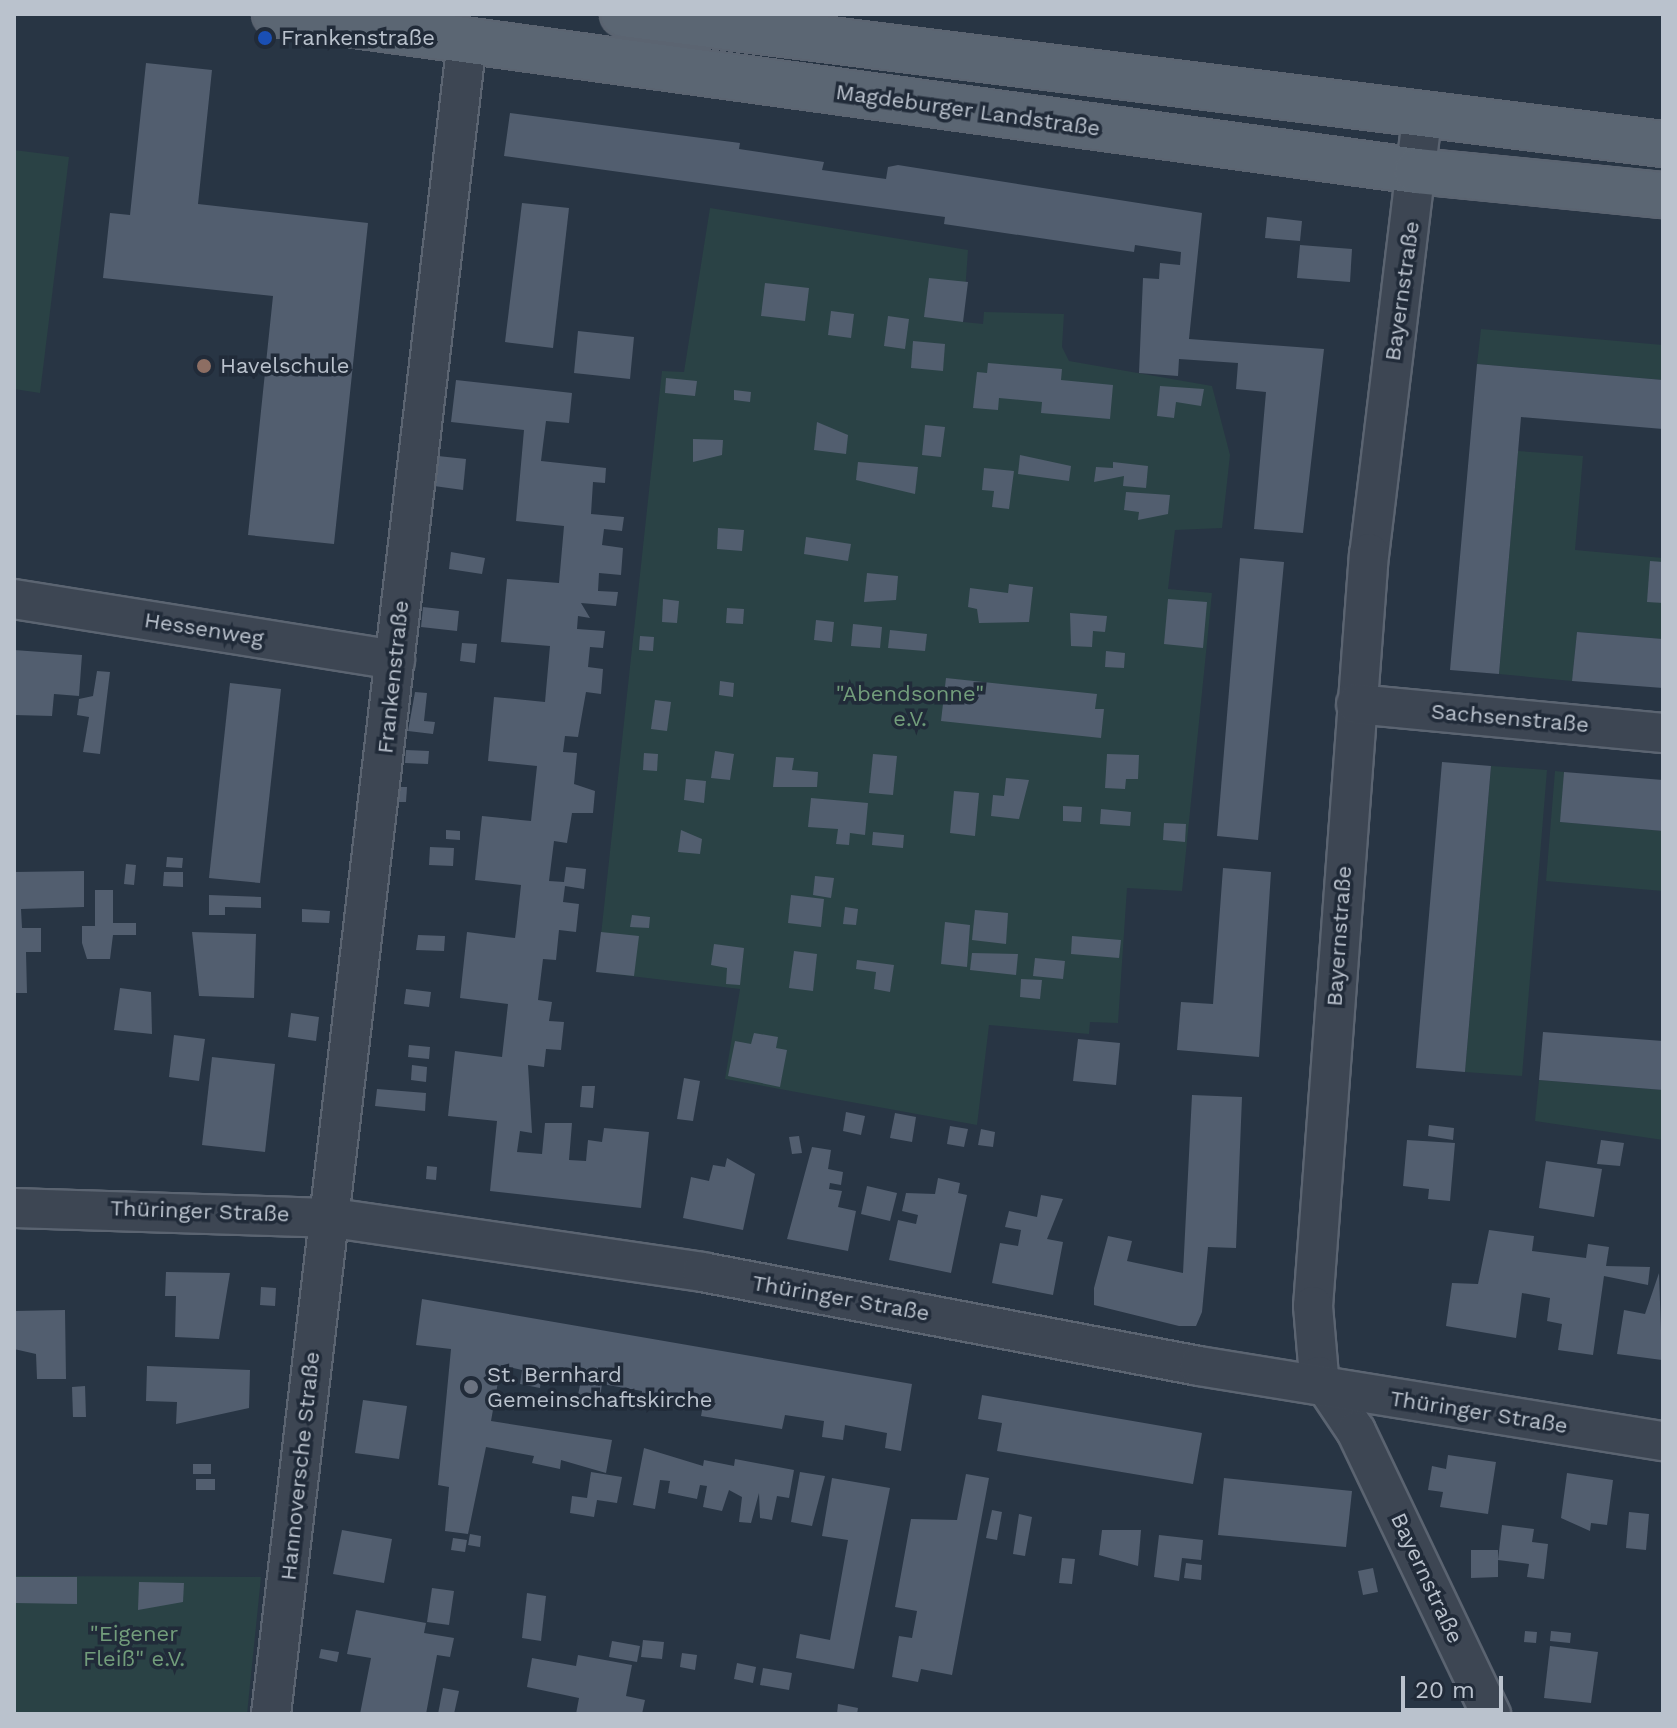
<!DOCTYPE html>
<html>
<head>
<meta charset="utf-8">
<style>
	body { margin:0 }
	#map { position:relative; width:1677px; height:1728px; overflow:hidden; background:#283544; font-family:"Work Sans",sans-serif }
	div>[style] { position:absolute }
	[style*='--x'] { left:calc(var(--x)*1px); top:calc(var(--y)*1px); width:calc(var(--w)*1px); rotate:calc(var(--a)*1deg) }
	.green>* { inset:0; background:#2a4245 }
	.building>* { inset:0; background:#525e6f }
	.roads { filter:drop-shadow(2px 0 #5b6471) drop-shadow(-2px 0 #5b6471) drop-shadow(0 2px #5b6471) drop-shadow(0 -2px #5b6471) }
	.street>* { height:38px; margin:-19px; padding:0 19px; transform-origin:19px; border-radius:19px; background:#3d4653 }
	.primary>* { height:44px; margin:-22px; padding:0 22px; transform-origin:22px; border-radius:22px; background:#5b6673 }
	.dots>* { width:22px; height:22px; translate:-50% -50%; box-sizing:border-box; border:4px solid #212b39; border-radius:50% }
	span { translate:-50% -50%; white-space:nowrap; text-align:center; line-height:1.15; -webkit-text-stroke:7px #212b39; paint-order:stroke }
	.poi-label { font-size:22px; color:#bac2cd }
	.left { translate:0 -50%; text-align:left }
	.street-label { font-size:22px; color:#bac2cd }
	.park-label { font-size:22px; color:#729d7b }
	.frame { position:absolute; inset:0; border:16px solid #bac2cd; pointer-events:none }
	.scale { position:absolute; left:1401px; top:1676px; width:102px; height:36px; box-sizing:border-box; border:4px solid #bac2cd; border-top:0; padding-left:10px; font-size:24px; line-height:28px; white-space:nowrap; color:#bac2cd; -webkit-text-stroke:6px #212b39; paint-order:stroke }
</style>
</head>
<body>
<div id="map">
	<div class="green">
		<div style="clip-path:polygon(14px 150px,69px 157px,40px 393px,14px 389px)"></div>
		<div style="clip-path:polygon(710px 208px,968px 250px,963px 322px,983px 324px,984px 312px,1064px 314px,1062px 347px,1069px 361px,1212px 386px,1230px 455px,1222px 528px,1175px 530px,1168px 589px,1212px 593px,1182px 891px,1127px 888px,1118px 1023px,1090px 1022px,1089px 1034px,989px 1025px,977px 1125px,725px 1079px,740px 989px,597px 972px,662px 371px,684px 372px)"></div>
		<div style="clip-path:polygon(1481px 329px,1663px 345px,1663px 380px,1477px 364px)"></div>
		<div style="clip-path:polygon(1518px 451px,1583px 456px,1575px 550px,1663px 558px,1663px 639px,1577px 632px,1572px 681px,1499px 674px)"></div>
		<div style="clip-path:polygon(1491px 766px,1547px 770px,1522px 1076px,1465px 1072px)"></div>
		<div style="clip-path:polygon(1555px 771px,1564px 772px,1561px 822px,1663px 831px,1663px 891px,1546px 881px)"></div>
		<div style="clip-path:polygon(1539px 1080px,1663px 1090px,1663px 1140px,1535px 1121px)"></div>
		<div style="clip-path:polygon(14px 1576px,261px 1577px,247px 1714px,14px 1714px)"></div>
	</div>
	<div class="building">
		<div style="clip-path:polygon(146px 63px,212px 70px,198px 204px,368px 223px,334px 544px,248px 535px,273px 296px,103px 278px,110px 213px,130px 215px)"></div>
		<div style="clip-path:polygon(510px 113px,740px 143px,739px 149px,824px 162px,822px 170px,886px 179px,888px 167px,898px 165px,1202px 213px,1189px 339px,1324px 349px,1303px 533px,1254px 529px,1266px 392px,1236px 389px,1238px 363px,1179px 359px,1178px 376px,1139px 373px,1143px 278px,1159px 279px,1160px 263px,1180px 265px,1181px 252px,1135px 245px,1134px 252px,944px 224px,945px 217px,504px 156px)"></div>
		<div style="clip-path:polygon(522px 203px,569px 208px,553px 348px,505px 342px)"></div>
		<div style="clip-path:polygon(1267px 217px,1302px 221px,1300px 241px,1265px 238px)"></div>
		<div style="clip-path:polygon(1300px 245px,1352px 249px,1350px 282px,1297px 278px)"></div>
		<div style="clip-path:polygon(929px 278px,968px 282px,963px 322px,924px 317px)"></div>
		<div style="clip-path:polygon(765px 283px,809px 288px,805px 321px,761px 316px)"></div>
		<div style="clip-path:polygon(831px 311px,854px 314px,851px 338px,828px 335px)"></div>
		<div style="clip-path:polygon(888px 316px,909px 319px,905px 349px,884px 346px)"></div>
		<div style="clip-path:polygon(578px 331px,634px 337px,630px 379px,574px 373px)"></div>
		<div style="clip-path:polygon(913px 341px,945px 344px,943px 371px,911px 368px)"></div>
		<div style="clip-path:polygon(988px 363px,1062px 369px,1061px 380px,1113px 385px,1110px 419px,1041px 413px,1042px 402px,999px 398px,998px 410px,973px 408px,977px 372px,987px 373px)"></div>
		<div style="clip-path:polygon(1477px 364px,1663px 380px,1663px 429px,1521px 417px,1499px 674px,1450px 670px)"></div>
		<div style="clip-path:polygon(666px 378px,697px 381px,695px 396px,665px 393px)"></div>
		<div style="clip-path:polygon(456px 380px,572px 393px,569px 423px,546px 421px,541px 461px,606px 468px,605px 483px,593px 482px,591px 514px,624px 517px,622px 531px,604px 529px,602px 545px,623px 548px,621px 575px,599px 573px,598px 591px,618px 592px,616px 606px,581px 603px,590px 618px,578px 616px,577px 629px,605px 631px,603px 648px,590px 647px,588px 667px,603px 669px,601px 694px,586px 692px,578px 737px,565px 736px,563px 752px,577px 753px,574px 784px,595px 791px,593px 813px,572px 813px,567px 843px,554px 841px,549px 881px,564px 882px,566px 867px,586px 869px,584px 889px,565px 886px,563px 902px,579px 904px,576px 932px,559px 930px,556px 960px,543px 959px,538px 1000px,552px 1002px,549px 1021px,564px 1022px,561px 1050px,546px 1049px,544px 1067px,528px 1065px,532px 1133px,520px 1131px,517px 1152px,542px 1154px,545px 1123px,572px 1123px,569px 1160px,586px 1161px,588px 1140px,602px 1142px,604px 1128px,649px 1132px,641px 1208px,490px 1191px,497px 1121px,448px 1116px,455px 1051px,502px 1057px,508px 1004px,460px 998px,467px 932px,515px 938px,516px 931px,521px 885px,475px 880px,482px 816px,531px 821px,537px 766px,488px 761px,494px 697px,545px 702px,550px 646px,501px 642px,507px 579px,559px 583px,564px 526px,516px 521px,524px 430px,451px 422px)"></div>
		<div style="clip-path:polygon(1160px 386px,1204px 389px,1201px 406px,1176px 402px,1174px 418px,1157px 416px)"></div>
		<div style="clip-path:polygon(734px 390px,751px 392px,750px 402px,734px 400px)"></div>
		<div style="clip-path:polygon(817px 422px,848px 435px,846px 454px,814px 450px)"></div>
		<div style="clip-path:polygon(925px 425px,945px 427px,941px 457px,922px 455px)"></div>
		<div style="clip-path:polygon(693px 439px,723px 440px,722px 455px,693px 462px)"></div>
		<div style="clip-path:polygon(1020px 455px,1071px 466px,1069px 481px,1018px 474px)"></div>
		<div style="clip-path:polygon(438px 456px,466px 459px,463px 490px,434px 486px)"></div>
		<div style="clip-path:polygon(858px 462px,918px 467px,915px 494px,856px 480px)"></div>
		<div style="clip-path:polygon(1113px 462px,1148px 466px,1146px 488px,1123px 486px,1124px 476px,1094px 482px,1096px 467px,1113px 468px)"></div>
		<div style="clip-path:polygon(984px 468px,1014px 471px,1009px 509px,992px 507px,994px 491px,982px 490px)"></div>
		<div style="clip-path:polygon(1126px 492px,1170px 495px,1168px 514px,1138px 520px,1139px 512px,1124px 510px)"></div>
		<div style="clip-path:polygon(718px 528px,744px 530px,742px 551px,717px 549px)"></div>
		<div style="clip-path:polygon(806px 537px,851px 544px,848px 561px,804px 554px)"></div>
		<div style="clip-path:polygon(451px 552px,485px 558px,482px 574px,449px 569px)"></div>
		<div style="clip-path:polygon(1240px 558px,1284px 562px,1258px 840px,1217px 836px)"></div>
		<div style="clip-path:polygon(1650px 561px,1663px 562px,1663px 603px,1647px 602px)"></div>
		<div style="clip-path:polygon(867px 573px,898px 576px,896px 600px,864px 602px)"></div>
		<div style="clip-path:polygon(1009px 584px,1033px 587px,1029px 622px,979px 623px,977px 609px,968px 607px,970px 588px,1008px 593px)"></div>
		<div style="clip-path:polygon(663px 599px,679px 601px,677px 623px,662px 622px)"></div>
		<div style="clip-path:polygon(1168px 599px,1207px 602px,1203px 648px,1164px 644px)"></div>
		<div style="clip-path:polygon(423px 607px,459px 611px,457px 631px,421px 627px)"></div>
		<div style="clip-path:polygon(727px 608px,744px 609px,743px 624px,726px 623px)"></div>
		<div style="clip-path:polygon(1070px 613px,1107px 616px,1105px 632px,1093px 631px,1092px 647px,1071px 646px)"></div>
		<div style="clip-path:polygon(816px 620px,834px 622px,832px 642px,814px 640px)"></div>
		<div style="clip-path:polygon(853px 624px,882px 627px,880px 648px,851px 646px)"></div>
		<div style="clip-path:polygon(890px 630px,927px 634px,925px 651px,888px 648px)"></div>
		<div style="clip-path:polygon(1577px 632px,1663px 639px,1663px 688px,1572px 681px)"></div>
		<div style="clip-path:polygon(640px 636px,654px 637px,653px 651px,639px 650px)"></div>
		<div style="clip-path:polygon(462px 643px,477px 644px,475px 663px,460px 661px)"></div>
		<div style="clip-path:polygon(14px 650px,82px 655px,79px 696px,54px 694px,52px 716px,14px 715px)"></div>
		<div style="clip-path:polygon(1106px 651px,1125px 653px,1124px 668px,1105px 667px)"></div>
		<div style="clip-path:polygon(97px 671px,110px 672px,100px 754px,83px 752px,89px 717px,77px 715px,79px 699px,93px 696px)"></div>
		<div style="clip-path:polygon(946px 678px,1097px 694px,1095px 709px,1104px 709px,1101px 738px,941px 721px)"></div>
		<div style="clip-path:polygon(720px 681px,734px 683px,733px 697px,719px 695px)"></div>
		<div style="clip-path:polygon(230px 683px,281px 689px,260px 883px,209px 878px)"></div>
		<div style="clip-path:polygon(415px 692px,427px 693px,424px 721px,435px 722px,433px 734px,408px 731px)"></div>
		<div style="clip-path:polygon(655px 700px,671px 702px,667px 731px,651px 729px)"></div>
		<div style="clip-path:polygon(406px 750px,429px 751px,428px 764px,405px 763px)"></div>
		<div style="clip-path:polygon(715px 751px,734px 754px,730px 780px,711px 778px)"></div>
		<div style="clip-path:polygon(644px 753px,658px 754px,657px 771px,643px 770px)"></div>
		<div style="clip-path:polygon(873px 754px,897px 756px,893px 795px,869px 793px)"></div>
		<div style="clip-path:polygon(1107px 754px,1139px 755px,1138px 779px,1126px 779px,1125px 789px,1105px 788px)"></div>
		<div style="clip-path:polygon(776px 757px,794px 758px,792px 770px,818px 772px,817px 787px,773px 787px)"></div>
		<div style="clip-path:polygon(1442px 762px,1491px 766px,1465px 1072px,1416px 1068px)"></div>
		<div style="clip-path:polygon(1564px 772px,1663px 780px,1663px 831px,1560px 822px)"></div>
		<div style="clip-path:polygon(1006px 778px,1029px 780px,1019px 819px,991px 816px,993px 795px,1004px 796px)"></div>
		<div style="clip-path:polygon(686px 779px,706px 781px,704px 803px,684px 800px)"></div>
		<div style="clip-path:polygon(399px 787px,407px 787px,406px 802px,399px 802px)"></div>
		<div style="clip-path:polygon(954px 791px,979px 793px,975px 836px,950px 833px)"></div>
		<div style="clip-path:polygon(811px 798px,868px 803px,865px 835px,850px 833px,849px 845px,836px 844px,838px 829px,808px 827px)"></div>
		<div style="clip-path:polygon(1063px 806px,1082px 807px,1081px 822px,1063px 821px)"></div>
		<div style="clip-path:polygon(1101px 809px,1131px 812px,1130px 826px,1100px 824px)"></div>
		<div style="clip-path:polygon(1164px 823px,1186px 824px,1185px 842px,1163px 840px)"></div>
		<div style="clip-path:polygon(446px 830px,460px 831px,460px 840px,446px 839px)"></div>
		<div style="clip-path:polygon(681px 830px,702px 839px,700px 854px,678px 852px)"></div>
		<div style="clip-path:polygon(873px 832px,904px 835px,903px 848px,872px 845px)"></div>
		<div style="clip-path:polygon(430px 847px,454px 848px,453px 866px,429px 865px)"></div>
		<div style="clip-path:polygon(167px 857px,183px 858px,182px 868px,166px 867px)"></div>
		<div style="clip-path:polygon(126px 864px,136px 865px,134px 885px,124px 884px)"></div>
		<div style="clip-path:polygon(1223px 868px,1271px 872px,1259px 1057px,1177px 1050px,1181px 1002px,1213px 1004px)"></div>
		<div style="clip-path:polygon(84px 871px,84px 907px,21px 909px,22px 928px,41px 928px,41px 952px,26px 952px,27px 993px,14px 993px,14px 872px)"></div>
		<div style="clip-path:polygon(164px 872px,183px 872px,183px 887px,163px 886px)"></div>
		<div style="clip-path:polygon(815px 876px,834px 878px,831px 898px,813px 895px)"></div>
		<div style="clip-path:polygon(95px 890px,113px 890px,113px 923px,136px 923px,136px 935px,113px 935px,110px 959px,87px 959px,82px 943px,82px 926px,95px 926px)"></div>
		<div style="clip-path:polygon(209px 895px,261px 897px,261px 908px,225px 907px,225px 915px,209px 915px)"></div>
		<div style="clip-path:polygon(791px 895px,824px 899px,821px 927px,788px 923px)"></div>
		<div style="clip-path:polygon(845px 907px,858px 909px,856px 925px,843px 924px)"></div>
		<div style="clip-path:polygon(302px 909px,330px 911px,329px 923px,302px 922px)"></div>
		<div style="clip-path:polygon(975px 910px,1008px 913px,1006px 944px,972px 940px)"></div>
		<div style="clip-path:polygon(632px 915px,650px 917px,649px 928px,630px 927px)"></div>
		<div style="clip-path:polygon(945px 922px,970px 925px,967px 967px,941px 964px)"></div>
		<div style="clip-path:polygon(192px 932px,256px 934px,254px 998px,199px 996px)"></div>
		<div style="clip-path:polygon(601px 932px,639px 936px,634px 976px,596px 972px)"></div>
		<div style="clip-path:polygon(418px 935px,445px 936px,444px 951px,416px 950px)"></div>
		<div style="clip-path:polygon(1072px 936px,1121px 940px,1119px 958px,1071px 954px)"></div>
		<div style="clip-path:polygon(714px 944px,744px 948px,740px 985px,726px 984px,727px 968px,711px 965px)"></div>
		<div style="clip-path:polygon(794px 951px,817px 954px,813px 991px,789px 988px)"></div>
		<div style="clip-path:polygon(972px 953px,1018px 954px,1016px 975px,970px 970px)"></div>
		<div style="clip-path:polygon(1035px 958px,1065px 961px,1063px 979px,1033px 976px)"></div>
		<div style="clip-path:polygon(857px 960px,894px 965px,890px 992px,874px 989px,876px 972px,856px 969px)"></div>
		<div style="clip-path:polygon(1021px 979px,1042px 980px,1040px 999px,1020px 997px)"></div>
		<div style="clip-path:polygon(120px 988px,151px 992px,152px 1034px,114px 1030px)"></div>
		<div style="clip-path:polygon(406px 989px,431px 992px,429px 1007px,404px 1004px)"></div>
		<div style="clip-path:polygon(291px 1013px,319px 1017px,316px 1041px,288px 1037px)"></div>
		<div style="clip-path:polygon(1543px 1032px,1663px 1041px,1663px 1090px,1539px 1080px)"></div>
		<div style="clip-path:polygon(754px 1033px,778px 1037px,776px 1048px,787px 1050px,780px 1087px,728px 1076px,735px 1041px,751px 1044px)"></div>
		<div style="clip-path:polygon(174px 1035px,205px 1039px,199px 1081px,169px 1077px)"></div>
		<div style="clip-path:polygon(1078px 1039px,1120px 1043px,1116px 1085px,1073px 1081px)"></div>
		<div style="clip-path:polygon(409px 1045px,430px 1047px,429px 1059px,408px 1057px)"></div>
		<div style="clip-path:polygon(212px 1057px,275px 1064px,265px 1152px,202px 1145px)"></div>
		<div style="clip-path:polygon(412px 1065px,427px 1067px,426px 1082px,411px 1080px)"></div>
		<div style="clip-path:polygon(684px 1078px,700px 1081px,693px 1121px,677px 1119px)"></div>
		<div style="clip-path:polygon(582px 1086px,595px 1086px,593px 1108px,580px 1107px)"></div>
		<div style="clip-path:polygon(377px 1089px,426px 1093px,425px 1111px,375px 1106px)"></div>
		<div style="clip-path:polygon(1192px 1095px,1242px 1097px,1236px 1248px,1208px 1247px,1202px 1312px,1196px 1326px,1179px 1326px,1094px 1305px,1094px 1288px,1108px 1236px,1132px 1241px,1127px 1261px,1183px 1273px)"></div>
		<div style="clip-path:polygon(846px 1112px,865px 1116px,861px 1135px,843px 1131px)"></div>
		<div style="clip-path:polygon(895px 1113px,916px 1117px,912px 1142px,890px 1138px)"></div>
		<div style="clip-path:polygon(1429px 1125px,1454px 1128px,1453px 1140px,1428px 1136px)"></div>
		<div style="clip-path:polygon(950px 1126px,968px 1129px,964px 1147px,947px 1144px)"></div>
		<div style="clip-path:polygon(981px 1129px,995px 1132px,993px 1147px,978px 1145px)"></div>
		<div style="clip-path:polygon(799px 1136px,802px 1153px,792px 1154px,789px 1137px)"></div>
		<div style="clip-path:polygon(1407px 1140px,1455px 1143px,1450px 1201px,1428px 1199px,1429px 1189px,1403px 1186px)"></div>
		<div style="clip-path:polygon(1601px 1140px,1624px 1143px,1620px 1166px,1597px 1164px)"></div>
		<div style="clip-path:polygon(812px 1147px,831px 1150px,828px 1169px,843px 1172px,841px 1185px,830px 1183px,829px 1189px,842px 1191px,838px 1207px,856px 1211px,848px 1251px,787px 1239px)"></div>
		<div style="clip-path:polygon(727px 1158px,755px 1174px,743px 1230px,683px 1218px,691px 1177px,709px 1181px,713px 1165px,725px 1167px)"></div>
		<div style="clip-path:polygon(1546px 1161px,1602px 1169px,1594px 1217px,1539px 1208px)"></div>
		<div style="clip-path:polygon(427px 1166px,437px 1167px,436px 1180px,426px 1179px)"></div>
		<div style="clip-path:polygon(938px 1178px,960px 1183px,958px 1193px,967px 1195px,951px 1273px,889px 1260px,898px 1220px,916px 1224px,918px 1215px,902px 1211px,906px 1193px,935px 1194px)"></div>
		<div style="clip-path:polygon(867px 1186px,897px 1193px,890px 1221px,861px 1214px)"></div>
		<div style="clip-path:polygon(1041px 1195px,1063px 1199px,1047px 1239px,1063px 1242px,1053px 1295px,992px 1283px,1000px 1243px,1018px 1246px,1021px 1230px,1005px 1227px,1009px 1211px,1037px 1217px)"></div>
		<div style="clip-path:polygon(1489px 1230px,1534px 1236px,1532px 1251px,1586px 1258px,1588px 1244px,1609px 1247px,1606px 1266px,1650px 1267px,1648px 1285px,1604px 1276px,1593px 1355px,1558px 1350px,1562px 1324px,1547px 1321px,1550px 1298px,1522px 1293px,1516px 1338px,1446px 1326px,1452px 1283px,1478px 1284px)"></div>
		<div style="clip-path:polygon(166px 1272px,230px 1273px,219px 1339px,175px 1337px,176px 1296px,165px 1296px)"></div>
		<div style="clip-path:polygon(1659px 1273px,1662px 1360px,1617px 1354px,1624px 1310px,1645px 1314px)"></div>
		<div style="clip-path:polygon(261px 1287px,276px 1288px,275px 1306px,260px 1305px)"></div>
		<div style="clip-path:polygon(422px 1299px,912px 1384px,901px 1451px,885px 1448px,887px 1433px,845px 1425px,843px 1440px,822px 1437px,824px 1421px,785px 1415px,782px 1429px,701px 1416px,704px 1400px,663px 1394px,660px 1408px,640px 1405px,642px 1391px,602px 1384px,600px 1398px,578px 1395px,581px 1380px,542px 1373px,540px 1388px,520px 1384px,522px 1370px,501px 1365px,491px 1421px,612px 1440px,606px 1473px,561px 1460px,560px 1469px,532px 1463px,534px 1456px,486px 1447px,468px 1534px,445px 1531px,449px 1487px,438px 1485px,451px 1349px,416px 1345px)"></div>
		<div style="clip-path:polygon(65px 1310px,66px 1379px,37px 1379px,36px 1354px,14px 1349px,14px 1311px)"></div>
		<div style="clip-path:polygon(147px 1366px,250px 1370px,249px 1408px,176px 1424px,177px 1402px,146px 1401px)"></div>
		<div style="clip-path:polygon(85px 1386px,86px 1417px,73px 1417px,72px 1387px)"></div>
		<div style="clip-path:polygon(982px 1395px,1202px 1433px,1193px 1484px,997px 1451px,1002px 1423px,978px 1419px)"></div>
		<div style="clip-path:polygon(363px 1400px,407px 1406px,399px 1459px,355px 1453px)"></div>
		<div style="clip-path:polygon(644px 1448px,703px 1466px,704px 1460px,734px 1466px,735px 1459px,794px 1470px,789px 1498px,777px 1496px,772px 1520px,760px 1518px,759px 1493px,751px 1523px,739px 1522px,742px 1497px,729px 1490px,722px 1511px,703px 1507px,707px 1486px,700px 1485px,697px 1499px,668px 1493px,670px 1481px,660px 1480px,655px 1509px,633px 1505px)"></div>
		<div style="clip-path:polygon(1448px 1455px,1496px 1462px,1488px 1514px,1440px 1507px,1443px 1492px,1428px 1490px,1432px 1466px,1446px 1469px)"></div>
		<div style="clip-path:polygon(193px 1464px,211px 1464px,211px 1474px,193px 1474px)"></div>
		<div style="clip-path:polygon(591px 1472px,622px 1477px,617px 1503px,597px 1500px,594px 1517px,570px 1513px,572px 1496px,587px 1498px)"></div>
		<div style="clip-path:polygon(800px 1472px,825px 1476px,812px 1526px,791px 1522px)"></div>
		<div style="clip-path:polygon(1567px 1473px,1613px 1480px,1607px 1525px,1591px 1523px,1590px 1531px,1561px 1518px)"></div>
		<div style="clip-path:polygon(966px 1474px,989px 1478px,952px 1675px,921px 1669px,918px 1682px,892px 1677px,899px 1636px,912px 1638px,917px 1611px,895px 1607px,911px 1519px,957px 1520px)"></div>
		<div style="clip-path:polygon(832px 1478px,890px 1488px,854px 1669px,796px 1658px,800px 1634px,830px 1640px,848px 1540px,822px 1536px)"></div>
		<div style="clip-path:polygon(1224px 1478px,1352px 1491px,1346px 1547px,1218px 1535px)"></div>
		<div style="clip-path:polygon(196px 1479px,215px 1479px,215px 1490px,196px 1490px)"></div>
		<div style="clip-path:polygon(992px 1510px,1002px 1512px,997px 1540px,986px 1538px)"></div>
		<div style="clip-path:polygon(1629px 1512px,1649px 1514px,1646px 1550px,1626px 1548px)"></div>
		<div style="clip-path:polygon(1019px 1514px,1032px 1517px,1025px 1556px,1013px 1554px)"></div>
		<div style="clip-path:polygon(1502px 1525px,1534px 1529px,1532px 1542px,1548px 1544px,1544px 1579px,1527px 1577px,1529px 1564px,1498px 1560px)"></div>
		<div style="clip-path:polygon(342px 1530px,392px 1539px,384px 1583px,333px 1574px)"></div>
		<div style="clip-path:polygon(1102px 1530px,1141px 1530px,1138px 1566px,1099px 1555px)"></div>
		<div style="clip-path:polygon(470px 1534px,481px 1536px,480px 1547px,468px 1545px)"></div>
		<div style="clip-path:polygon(1159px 1535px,1203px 1540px,1201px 1560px,1182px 1558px,1179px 1581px,1154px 1577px)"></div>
		<div style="clip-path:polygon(453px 1538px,467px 1540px,465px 1552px,451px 1550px)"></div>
		<div style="clip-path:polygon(1471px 1550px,1498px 1550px,1498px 1577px,1471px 1578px)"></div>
		<div style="clip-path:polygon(1062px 1558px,1075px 1559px,1072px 1584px,1059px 1583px)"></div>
		<div style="clip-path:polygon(1186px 1563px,1202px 1565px,1201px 1580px,1184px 1578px)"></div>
		<div style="clip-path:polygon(1373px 1568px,1378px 1592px,1363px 1595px,1358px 1571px)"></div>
		<div style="clip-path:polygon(14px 1577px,77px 1577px,77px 1604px,14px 1603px)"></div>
		<div style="clip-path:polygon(139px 1582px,184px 1583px,183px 1602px,138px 1610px)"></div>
		<div style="clip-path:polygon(432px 1588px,454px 1591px,449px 1625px,427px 1622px)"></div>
		<div style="clip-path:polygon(527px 1593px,546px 1596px,541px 1641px,522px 1638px)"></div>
		<div style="clip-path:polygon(356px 1610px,426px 1623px,424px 1633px,454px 1638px,450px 1657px,437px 1655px,426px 1714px,360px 1714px,371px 1658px,347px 1654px)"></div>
		<div style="clip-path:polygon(1525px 1631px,1537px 1632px,1536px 1643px,1524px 1642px)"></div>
		<div style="clip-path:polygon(1551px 1631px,1571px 1633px,1570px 1643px,1550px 1641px)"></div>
		<div style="clip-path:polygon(643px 1640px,664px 1642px,662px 1659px,641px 1657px)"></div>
		<div style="clip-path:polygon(612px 1641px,640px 1646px,637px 1662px,609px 1657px)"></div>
		<div style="clip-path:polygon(1550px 1646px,1598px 1652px,1591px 1703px,1544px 1698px)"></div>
		<div style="clip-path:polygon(321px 1649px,339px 1652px,337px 1662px,319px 1658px)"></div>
		<div style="clip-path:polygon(682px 1653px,697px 1655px,695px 1670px,680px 1667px)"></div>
		<div style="clip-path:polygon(578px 1655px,632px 1665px,626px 1696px,645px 1700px,642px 1714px,576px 1714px,579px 1698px,527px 1687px,532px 1658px,576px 1666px)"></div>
		<div style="clip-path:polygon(737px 1663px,756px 1667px,753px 1683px,734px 1679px)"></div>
		<div style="clip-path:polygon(763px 1668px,792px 1673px,789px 1690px,760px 1685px)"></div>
		<div style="clip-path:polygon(443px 1688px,459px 1691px,454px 1714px,438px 1714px)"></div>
		<div style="clip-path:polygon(838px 1704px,858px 1708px,857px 1714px,837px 1714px)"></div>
	</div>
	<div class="roads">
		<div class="street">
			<div style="--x:1422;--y:118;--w:438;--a:96.9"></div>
			<div style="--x:1369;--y:553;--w:755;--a:94.25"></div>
			<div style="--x:1313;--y:1306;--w:70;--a:85.1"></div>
			<div style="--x:1319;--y:1376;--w:66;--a:56.1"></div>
			<div style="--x:1356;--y:1431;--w:314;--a:64.5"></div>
			<div style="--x:14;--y:599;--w:386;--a:9.1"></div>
			<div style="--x:1356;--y:704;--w:308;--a:5.4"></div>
			<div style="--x:14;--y:1208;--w:319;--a:1.8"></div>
			<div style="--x:333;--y:1218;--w:373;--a:8.3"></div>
			<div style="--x:702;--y:1272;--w:506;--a:10.71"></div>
			<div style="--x:1199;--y:1366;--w:470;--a:9.2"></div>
			<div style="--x:271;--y:1714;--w:1684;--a:-83.32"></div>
		</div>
		<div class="primary">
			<div style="--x:275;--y:14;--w:1153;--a:7.83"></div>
			<div style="--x:1417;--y:171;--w:247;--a:5.6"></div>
			<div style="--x:623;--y:14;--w:1048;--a:7.13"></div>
		</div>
	</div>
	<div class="dots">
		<div style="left:265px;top:38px;background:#1a4fb4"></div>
		<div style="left:204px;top:366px;background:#8d6e63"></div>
		<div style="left:471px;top:1387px;background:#6b7280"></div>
	</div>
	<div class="poi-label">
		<span class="left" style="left:281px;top:38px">Frankenstraße</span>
		<span class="left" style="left:220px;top:366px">Havelschule</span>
		<span class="left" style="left:487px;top:1387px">St. Bernhard<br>Gemeinschaftskirche</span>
	</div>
	<div class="street-label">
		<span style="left:968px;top:110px;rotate:8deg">Magdeburger Landstraße</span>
		<span style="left:1402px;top:291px;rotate:-82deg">Bayernstraße</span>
		<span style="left:204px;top:629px;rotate:9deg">Hessenweg</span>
		<span style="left:393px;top:677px;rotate:-84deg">Frankenstraße</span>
		<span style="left:1510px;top:718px;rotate:5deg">Sachsenstraße</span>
		<span style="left:1339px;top:936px;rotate:-86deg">Bayernstraße</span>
		<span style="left:200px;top:1211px;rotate:2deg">Thüringer Straße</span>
		<span style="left:841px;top:1298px;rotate:10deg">Thüringer Straße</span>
		<span style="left:1479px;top:1412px;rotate:9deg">Thüringer Straße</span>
		<span style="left:300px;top:1466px;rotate:-84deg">Hannoversche Straße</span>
		<span style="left:1427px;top:1578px;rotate:65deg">Bayernstraße</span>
	</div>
	<div class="park-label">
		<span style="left:910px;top:706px">"Abendsonne"<br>e.V.</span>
		<span style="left:134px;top:1646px">"Eigener<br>Fleiß" e.V.</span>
	</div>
	<div class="frame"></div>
	<div class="scale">20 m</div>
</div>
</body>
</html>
